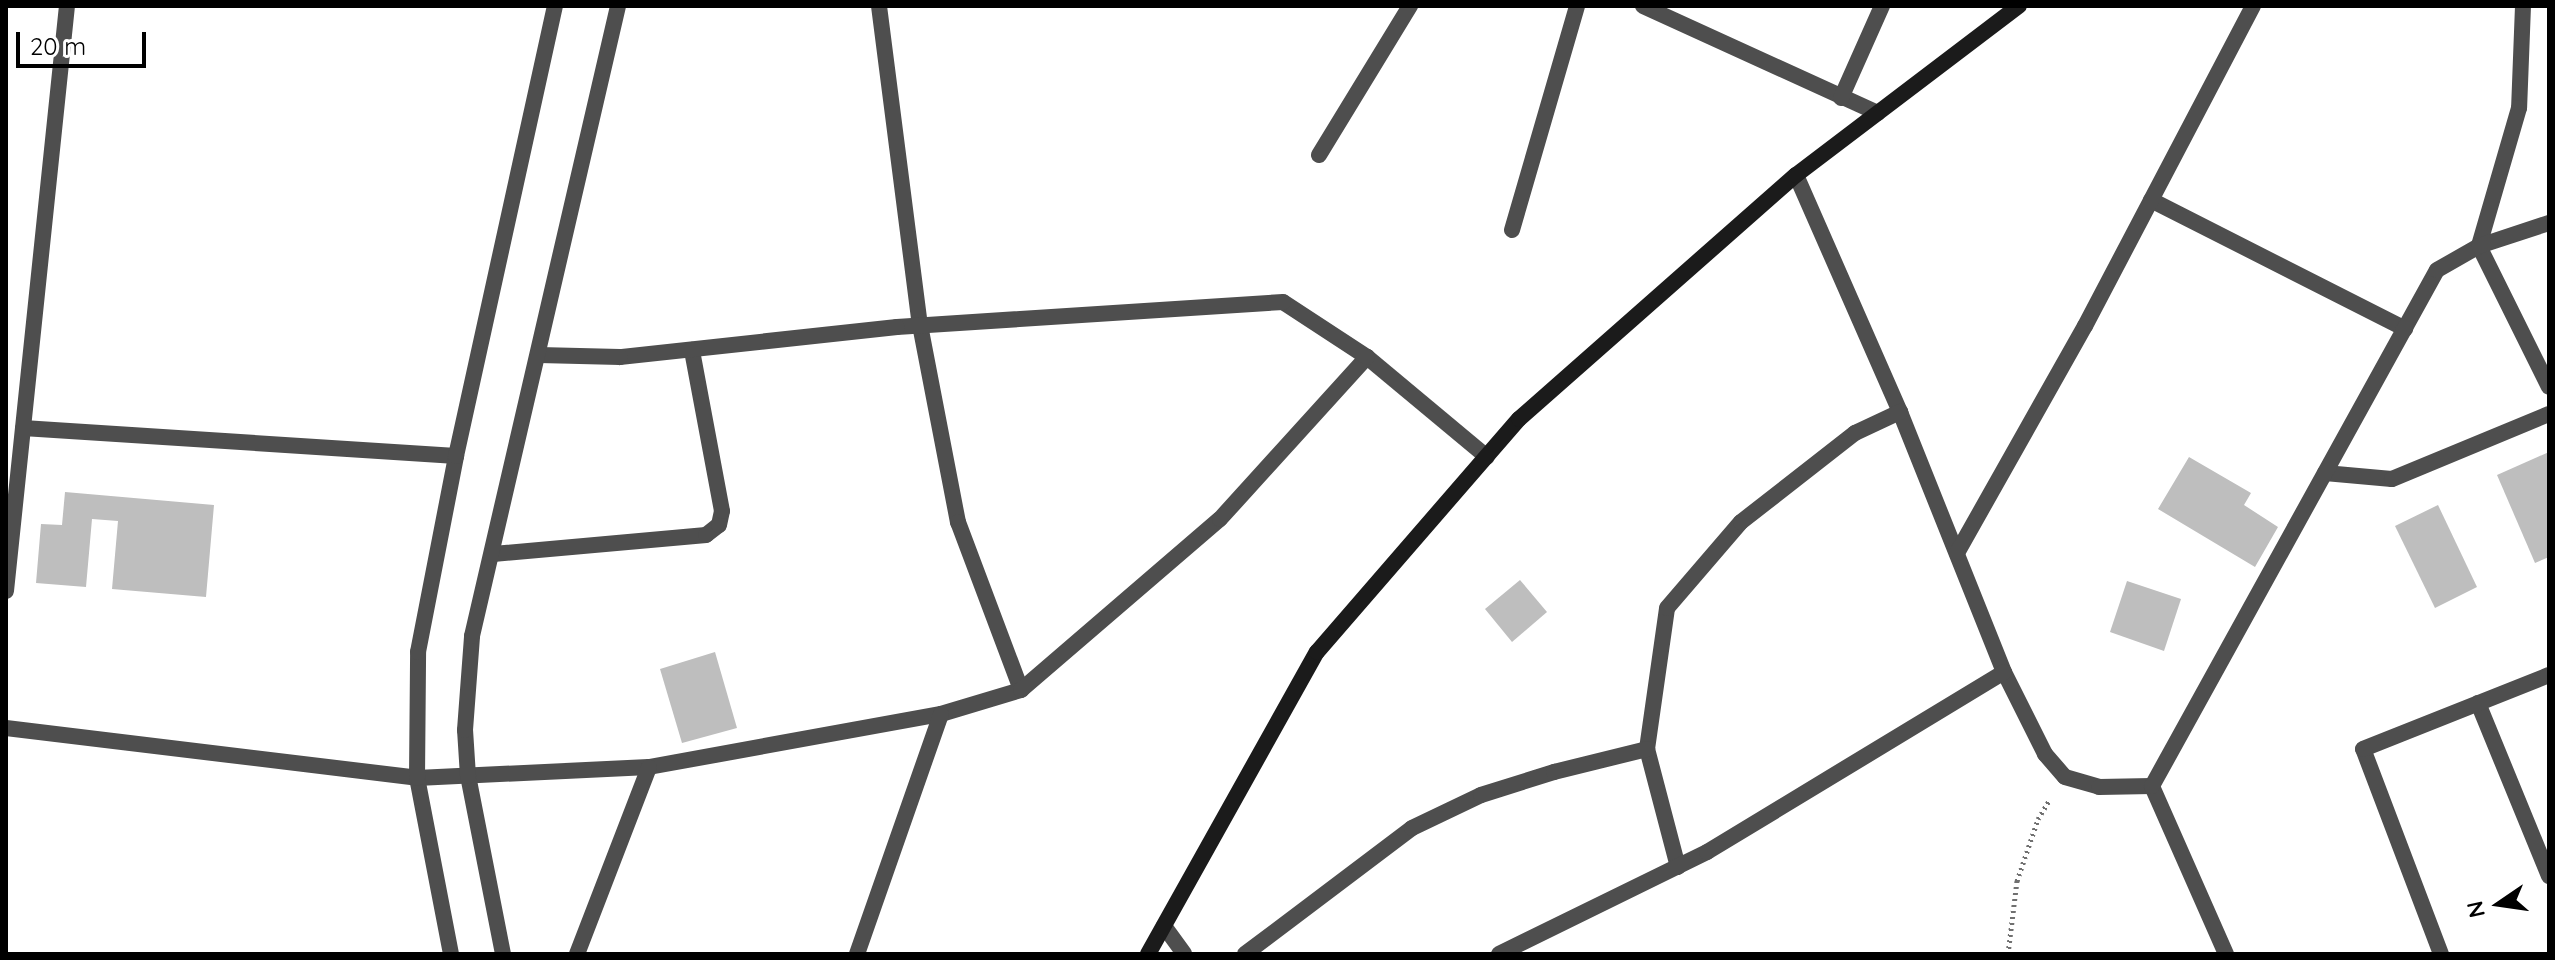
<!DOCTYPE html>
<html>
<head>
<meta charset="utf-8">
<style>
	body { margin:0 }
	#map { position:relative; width:2555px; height:960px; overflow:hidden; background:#fff; font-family:Quicksand,sans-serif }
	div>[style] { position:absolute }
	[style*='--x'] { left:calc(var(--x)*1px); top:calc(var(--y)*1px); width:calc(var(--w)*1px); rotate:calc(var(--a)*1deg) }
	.building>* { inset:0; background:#bebebe }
	.path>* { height:5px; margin-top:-2.5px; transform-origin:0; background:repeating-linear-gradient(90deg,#707070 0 2px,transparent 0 6px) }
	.street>* { height:16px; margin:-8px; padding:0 8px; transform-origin:8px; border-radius:8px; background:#4e4e4e }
	.secondary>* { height:16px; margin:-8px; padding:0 8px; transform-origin:8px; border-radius:8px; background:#1b1b1b }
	span { translate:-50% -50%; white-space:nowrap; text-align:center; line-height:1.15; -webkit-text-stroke:8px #fff; paint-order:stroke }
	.frame { position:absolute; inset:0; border:8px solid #000; pointer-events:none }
	.north { position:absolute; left:2459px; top:864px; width:80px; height:80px; -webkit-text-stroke:6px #fff; paint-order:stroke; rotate:257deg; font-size:22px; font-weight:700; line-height:32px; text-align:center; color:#000 }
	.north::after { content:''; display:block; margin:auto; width:28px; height:36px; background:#000; clip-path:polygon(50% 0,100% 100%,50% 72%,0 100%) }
	.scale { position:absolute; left:16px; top:32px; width:130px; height:36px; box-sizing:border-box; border:4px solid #000; border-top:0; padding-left:10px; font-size:24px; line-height:28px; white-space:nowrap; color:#000; -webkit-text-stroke:6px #fff; paint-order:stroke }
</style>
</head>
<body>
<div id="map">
	<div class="building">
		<div style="clip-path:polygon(2549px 452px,2549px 557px,2535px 563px,2497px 475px)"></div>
		<div style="clip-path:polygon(2189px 457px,2251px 493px,2244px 505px,2278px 527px,2255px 567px,2158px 509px)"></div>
		<div style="clip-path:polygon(65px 492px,214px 505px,206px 597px,112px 589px,118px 521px,92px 519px,86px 587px,36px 583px,41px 524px,62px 525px)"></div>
		<div style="clip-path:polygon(2438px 505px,2477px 587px,2435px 608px,2395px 526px)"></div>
		<div style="clip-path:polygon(1520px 580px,1547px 612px,1512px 642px,1485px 609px)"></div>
		<div style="clip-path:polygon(2127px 581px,2181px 599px,2164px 651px,2110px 632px)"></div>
		<div style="clip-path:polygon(715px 652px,737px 728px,682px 743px,660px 669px)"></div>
	</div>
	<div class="path">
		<div style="--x:2008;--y:954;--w:74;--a:-83"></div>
		<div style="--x:2017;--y:881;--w:65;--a:-71.3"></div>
		<div style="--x:2038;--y:819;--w:21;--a:-59"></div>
	</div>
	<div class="street">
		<div style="--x:879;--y:6;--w:322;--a:82.7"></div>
		<div style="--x:920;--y:325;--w:201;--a:79.1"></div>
		<div style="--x:958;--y:522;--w:179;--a:69.4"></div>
		<div style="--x:1643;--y:6;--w:258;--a:24.5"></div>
		<div style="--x:2523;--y:6;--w:102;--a:92.2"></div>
		<div style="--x:2519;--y:108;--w:144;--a:106.2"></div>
		<div style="--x:2479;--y:246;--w:157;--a:63.6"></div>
		<div style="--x:1841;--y:98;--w:101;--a:-66"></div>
		<div style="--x:1319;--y:155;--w:175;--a:-58.6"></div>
		<div style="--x:1796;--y:175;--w:259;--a:66.3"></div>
		<div style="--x:1900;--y:412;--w:280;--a:68.2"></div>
		<div style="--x:2004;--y:672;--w:92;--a:63.4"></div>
		<div style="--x:2045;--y:754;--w:30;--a:49"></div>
		<div style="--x:2065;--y:777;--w:35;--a:16"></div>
		<div style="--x:2099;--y:787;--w:53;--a:-1.1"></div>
		<div style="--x:2151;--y:200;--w:285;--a:26.9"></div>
		<div style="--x:1512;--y:230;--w:233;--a:-73.8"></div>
		<div style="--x:1367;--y:357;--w:156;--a:39.8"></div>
		<div style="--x:23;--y:428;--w:434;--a:3.7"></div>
		<div style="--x:2325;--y:473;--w:67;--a:5.1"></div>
		<div style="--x:2392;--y:479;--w:170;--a:-22.5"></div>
		<div style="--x:1957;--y:553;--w:261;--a:-60.6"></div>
		<div style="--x:2085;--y:326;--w:361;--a:-62.3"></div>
		<div style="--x:493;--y:554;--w:214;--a:-5.1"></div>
		<div style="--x:706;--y:535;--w:16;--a:-38"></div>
		<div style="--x:719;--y:525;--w:14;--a:-78"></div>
		<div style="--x:722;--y:511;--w:164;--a:-100.6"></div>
		<div style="--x:6;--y:591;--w:588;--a:-84.05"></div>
		<div style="--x:2478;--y:703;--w:187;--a:67.7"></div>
		<div style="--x:6;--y:728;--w:414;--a:6.9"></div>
		<div style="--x:417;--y:778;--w:232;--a:-2.7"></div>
		<div style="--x:649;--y:767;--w:297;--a:-10.3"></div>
		<div style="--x:941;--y:714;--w:84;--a:-16.7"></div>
		<div style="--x:1021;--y:690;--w:262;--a:-40.7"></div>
		<div style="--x:1220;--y:519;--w:219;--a:-47.8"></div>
		<div style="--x:1367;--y:357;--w:100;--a:-146.8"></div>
		<div style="--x:1283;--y:302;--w:387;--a:176.3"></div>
		<div style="--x:897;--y:327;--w:279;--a:173.8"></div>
		<div style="--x:620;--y:357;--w:81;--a:-178.6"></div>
		<div style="--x:1678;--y:867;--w:122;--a:-104.7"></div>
		<div style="--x:1647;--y:749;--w:142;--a:-81.9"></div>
		<div style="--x:1667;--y:608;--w:113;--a:-49.3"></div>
		<div style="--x:1741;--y:522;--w:145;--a:-38"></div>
		<div style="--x:1855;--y:433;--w:50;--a:-25"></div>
		<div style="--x:1164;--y:926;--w:34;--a:54"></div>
		<div style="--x:451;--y:954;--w:179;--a:-100.9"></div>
		<div style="--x:417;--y:778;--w:126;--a:-89.5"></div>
		<div style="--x:418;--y:652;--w:200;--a:-79"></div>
		<div style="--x:456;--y:456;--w:461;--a:-77.6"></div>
		<div style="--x:503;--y:954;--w:181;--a:-101.1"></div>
		<div style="--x:468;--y:776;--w:46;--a:-93.7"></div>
		<div style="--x:465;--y:730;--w:94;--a:-85.7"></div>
		<div style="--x:472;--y:636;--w:647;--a:-76.95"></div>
		<div style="--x:577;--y:954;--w:200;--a:-68.9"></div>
		<div style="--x:857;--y:954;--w:254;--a:-70.7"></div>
		<div style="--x:1245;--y:954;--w:209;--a:-37"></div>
		<div style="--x:1412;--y:828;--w:76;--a:-25.6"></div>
		<div style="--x:1481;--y:795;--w:77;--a:-17.5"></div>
		<div style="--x:1554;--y:772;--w:96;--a:-13.9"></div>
		<div style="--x:1499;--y:954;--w:232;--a:-26.1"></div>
		<div style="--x:1707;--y:852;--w:347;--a:-31.2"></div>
		<div style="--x:2226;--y:954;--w:184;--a:-113.8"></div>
		<div style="--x:2152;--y:786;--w:589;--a:-61.09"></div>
		<div style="--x:2437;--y:270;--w:48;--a:-29.7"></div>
		<div style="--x:2479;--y:246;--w:74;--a:-18.2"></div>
		<div style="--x:2441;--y:954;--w:219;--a:-110.8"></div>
		<div style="--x:2363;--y:749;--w:200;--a:-21.7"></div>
	</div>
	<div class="secondary">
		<div style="--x:1148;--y:954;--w:346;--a:-60.8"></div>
		<div style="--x:1317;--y:652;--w:308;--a:-49.1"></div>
		<div style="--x:1519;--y:419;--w:369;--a:-41.4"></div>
		<div style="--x:1796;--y:175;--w:280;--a:-37.2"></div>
	</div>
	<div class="frame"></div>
	<div class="north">N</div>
	<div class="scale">20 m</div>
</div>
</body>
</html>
